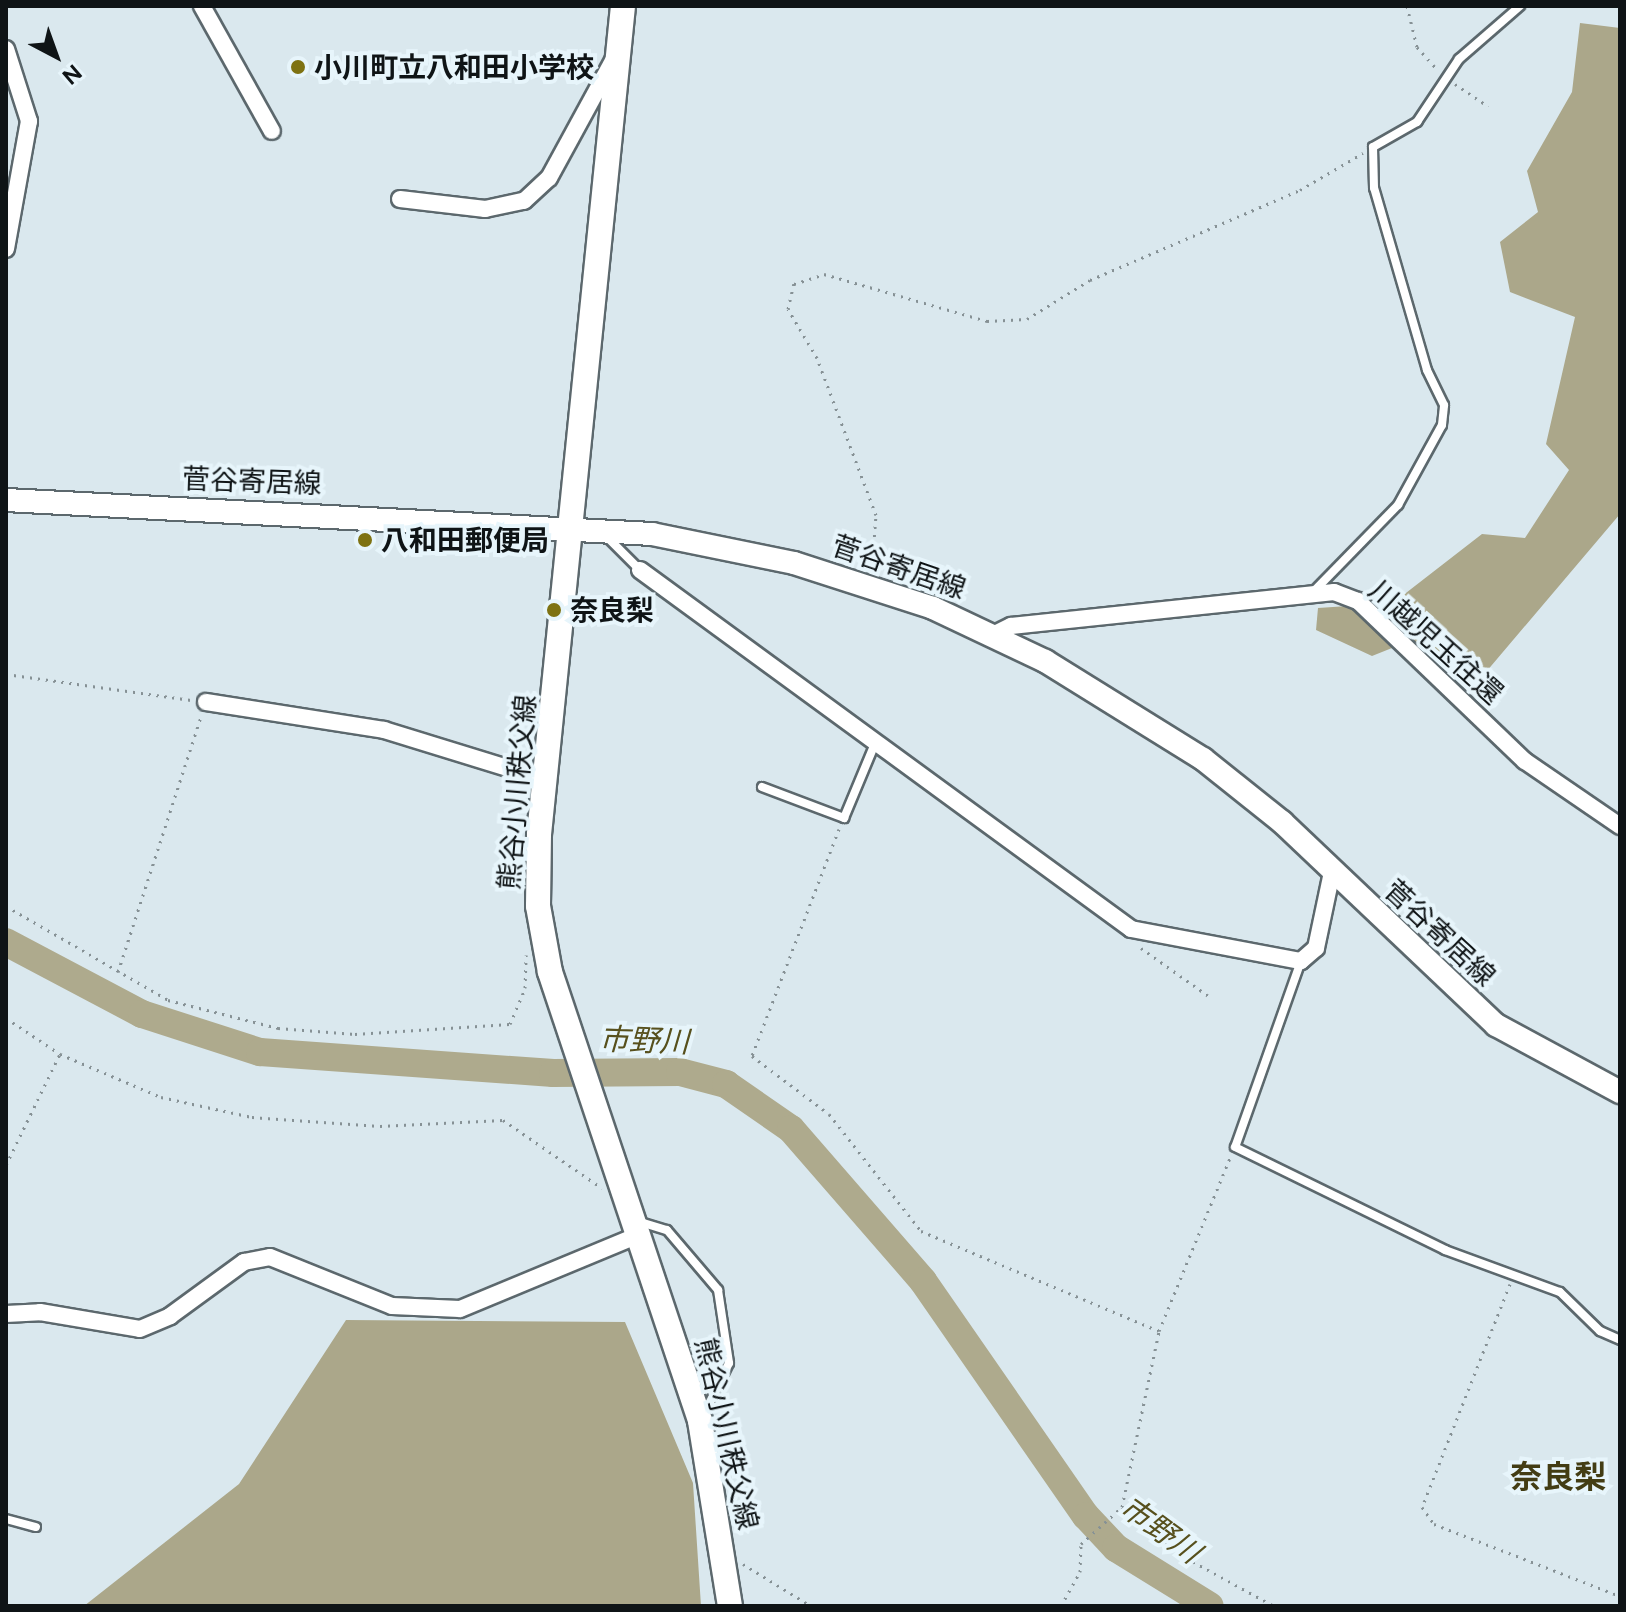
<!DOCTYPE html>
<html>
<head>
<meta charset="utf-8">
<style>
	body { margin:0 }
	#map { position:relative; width:1626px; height:1612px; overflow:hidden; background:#dae8ee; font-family:Figtree,"Noto Sans JP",sans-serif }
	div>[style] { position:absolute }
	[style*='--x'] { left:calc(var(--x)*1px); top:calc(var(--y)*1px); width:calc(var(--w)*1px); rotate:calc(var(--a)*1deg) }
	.forest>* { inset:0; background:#aba78a }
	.river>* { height:28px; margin:-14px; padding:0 14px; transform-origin:14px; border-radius:14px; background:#aeaa8d }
	.path>* { height:3px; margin-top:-1.5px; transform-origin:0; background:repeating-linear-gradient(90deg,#869195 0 2px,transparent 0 8px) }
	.roads { filter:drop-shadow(2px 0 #5c686d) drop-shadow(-2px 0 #5c686d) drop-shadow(0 2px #5c686d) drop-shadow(0 -2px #5c686d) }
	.lane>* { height:8px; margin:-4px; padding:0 4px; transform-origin:4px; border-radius:4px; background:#fff }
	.street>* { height:16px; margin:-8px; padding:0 8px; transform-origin:8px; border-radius:8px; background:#fff }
	.secondary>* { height:22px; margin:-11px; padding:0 11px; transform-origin:11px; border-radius:11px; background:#fff }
	.primary>* { height:24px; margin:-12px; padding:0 12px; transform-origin:12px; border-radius:12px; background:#fff }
	.dots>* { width:22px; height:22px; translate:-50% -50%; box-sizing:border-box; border:4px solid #e7f5fb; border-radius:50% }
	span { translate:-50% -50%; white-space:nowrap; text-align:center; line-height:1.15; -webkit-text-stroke:8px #e7f5fb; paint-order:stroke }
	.poi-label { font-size:28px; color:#0f1416; font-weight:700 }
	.left { translate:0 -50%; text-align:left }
	.street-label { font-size:28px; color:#0f1416 }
	.water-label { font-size:30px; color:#57501d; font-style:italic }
	.quarter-label { font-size:32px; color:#433d14; font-weight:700 }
	.frame { position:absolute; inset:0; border:8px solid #0f1416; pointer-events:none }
	.north { position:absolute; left:16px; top:16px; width:80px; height:80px; -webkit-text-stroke:6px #e7f5fb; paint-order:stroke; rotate:139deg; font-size:22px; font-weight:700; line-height:32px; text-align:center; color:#0f1416 }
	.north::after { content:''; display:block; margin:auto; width:28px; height:36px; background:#0f1416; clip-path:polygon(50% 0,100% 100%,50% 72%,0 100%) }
</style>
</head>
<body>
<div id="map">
	<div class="forest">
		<div style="clip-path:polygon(1580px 23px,1620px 28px,1620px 514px,1475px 685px,1412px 640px,1372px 656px,1316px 630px,1318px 608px,1393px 603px,1482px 534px,1525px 538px,1569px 470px,1546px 444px,1575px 317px,1510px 292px,1500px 242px,1538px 212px,1527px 171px,1572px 92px)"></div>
		<div style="clip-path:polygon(346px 1320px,625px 1322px,693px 1483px,701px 1606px,84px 1606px,239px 1484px)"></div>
	</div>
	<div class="river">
		<div style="--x:6;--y:942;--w:154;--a:27.9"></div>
		<div style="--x:142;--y:1014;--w:124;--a:17.9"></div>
		<div style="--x:260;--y:1052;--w:294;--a:4.1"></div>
		<div style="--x:553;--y:1073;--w:127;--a:-0.5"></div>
		<div style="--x:680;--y:1072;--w:48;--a:14.6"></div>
		<div style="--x:726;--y:1084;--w:79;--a:34.7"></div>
		<div style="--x:791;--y:1129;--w:201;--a:49"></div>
		<div style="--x:923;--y:1281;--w:286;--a:55.3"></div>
		<div style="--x:1086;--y:1516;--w:44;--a:46.8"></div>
		<div style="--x:1116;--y:1548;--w:110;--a:31.7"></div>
	</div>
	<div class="path">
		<div style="--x:1407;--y:6;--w:42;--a:76.3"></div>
		<div style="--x:1417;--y:47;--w:30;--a:48"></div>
		<div style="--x:1455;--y:84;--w:40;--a:34"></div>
		<div style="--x:872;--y:568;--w:53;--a:-85.7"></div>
		<div style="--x:876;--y:515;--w:168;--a:-110.6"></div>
		<div style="--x:817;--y:358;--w:57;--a:-120.6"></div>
		<div style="--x:788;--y:309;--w:26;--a:-77"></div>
		<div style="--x:794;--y:284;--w:32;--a:-18"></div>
		<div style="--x:824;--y:274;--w:170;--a:16.1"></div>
		<div style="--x:987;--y:321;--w:40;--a:-2.9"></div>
		<div style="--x:1027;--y:319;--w:74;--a:-31.8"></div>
		<div style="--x:1090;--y:280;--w:228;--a:-23.2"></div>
		<div style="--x:1300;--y:190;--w:73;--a:-30.4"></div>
		<div style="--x:6;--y:674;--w:187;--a:8"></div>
		<div style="--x:839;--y:829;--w:243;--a:111"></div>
		<div style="--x:752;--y:1056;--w:96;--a:37"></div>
		<div style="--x:829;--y:1114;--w:149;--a:51.8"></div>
		<div style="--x:921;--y:1231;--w:258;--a:22.8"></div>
		<div style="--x:6;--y:906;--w:187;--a:30.1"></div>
		<div style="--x:168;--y:1000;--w:114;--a:14.3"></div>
		<div style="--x:278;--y:1028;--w:77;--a:4.5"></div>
		<div style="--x:355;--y:1034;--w:155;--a:-3.7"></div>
		<div style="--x:510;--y:1024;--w:39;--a:-67"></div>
		<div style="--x:525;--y:988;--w:33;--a:-88"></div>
		<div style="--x:1141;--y:948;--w:85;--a:35.4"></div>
		<div style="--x:118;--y:972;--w:268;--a:-72"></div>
		<div style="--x:6;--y:1018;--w:65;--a:33.7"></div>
		<div style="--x:6;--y:1165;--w:123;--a:-64.1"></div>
		<div style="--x:60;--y:1054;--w:110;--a:23.1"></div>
		<div style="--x:161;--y:1097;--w:93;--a:12.4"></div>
		<div style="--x:252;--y:1117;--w:128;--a:4"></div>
		<div style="--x:380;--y:1126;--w:123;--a:-2.8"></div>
		<div style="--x:503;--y:1120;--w:120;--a:34.5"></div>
		<div style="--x:1510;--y:1284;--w:240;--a:111.5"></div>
		<div style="--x:1422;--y:1507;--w:21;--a:55"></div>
		<div style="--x:1434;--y:1524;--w:199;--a:21.2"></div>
		<div style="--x:1122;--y:1507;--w:74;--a:39.5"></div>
		<div style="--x:1179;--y:1554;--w:108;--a:28.7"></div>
		<div style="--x:743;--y:1564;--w:80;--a:31.7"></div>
		<div style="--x:1061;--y:1606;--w:39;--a:-61"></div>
		<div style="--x:1080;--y:1572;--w:28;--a:-88"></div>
		<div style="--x:1081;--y:1544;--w:55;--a:-42.1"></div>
		<div style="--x:1122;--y:1507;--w:180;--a:-78.1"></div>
		<div style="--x:1159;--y:1331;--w:187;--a:-67.7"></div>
	</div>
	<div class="roads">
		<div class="lane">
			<div style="--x:604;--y:534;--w:51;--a:45"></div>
			<div style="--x:1315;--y:590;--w:119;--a:-45.7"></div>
			<div style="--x:1398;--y:505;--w:91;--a:-61.2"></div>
			<div style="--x:1442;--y:425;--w:20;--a:-84"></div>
			<div style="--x:1444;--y:405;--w:39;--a:-116"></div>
			<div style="--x:1427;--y:370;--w:190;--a:-106.2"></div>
			<div style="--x:1374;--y:188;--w:41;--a:-91.4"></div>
			<div style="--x:1373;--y:147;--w:51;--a:-29.6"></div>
			<div style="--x:1417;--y:122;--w:76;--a:-56.3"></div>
			<div style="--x:1459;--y:59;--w:81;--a:-41"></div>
			<div style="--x:762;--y:787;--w:88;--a:20.7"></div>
			<div style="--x:844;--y:818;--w:83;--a:-67.4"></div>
			<div style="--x:1301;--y:961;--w:197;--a:109.5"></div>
			<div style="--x:1235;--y:1147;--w:234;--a:26.1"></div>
			<div style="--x:1445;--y:1250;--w:122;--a:20.1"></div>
			<div style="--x:1560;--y:1292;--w:56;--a:44.3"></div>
			<div style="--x:1600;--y:1331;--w:22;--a:24"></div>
			<div style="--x:637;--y:1221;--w:31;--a:17"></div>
			<div style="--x:667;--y:1230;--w:79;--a:49.6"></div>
			<div style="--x:718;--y:1290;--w:74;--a:81.4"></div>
			<div style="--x:729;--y:1363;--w:60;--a:115.7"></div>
			<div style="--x:6;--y:1519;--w:31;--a:15"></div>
		</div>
		<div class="street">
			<div style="--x:202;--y:6;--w:143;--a:60.8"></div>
			<div style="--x:6;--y:49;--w:76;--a:72.3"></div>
			<div style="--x:29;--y:121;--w:130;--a:100.2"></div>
			<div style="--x:400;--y:199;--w:86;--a:6.7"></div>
			<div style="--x:485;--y:209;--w:40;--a:-12"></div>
			<div style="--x:524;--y:201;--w:34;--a:-43"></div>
			<div style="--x:549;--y:178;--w:138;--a:-61.4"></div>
			<div style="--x:640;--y:570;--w:608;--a:36.17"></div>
			<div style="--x:1131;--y:929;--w:173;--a:10.7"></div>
			<div style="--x:1301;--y:961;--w:20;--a:-41"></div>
			<div style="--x:1316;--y:948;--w:78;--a:-78.1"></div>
			<div style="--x:995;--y:634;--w:18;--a:-27"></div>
			<div style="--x:1011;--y:626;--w:325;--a:-6"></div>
			<div style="--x:1334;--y:592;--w:26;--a:21"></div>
			<div style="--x:1358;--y:601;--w:231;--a:43.8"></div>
			<div style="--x:1525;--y:761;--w:115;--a:34.4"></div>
			<div style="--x:206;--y:702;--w:180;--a:8.9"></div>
			<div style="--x:384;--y:730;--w:170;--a:17.1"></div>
			<div style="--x:6;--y:1314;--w:34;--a:-3"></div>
			<div style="--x:40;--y:1312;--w:101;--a:9.6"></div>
			<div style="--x:140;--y:1329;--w:33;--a:-23"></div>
			<div style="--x:170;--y:1316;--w:92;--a:-36.1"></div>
			<div style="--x:244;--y:1262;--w:26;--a:-11"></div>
			<div style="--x:270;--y:1257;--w:131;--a:21.9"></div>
			<div style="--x:392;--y:1306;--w:68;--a:2.5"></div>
			<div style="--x:460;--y:1309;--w:196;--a:-22.5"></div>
		</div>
		<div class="secondary">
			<div style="--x:6;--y:500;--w:647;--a:3.01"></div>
			<div style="--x:652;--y:534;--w:145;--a:11.5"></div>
			<div style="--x:794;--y:563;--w:146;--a:17.9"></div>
			<div style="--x:933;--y:608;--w:124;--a:25.3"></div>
			<div style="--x:1045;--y:661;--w:186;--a:31.8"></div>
			<div style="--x:1203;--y:759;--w:101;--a:38.6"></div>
			<div style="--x:1282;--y:822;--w:295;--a:43.5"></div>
			<div style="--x:1496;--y:1025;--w:141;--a:28.4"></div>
		</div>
		<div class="primary">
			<div style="--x:623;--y:6;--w:832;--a:95.79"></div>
			<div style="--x:539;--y:834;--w:72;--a:90.8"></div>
			<div style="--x:538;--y:906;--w:67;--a:79.7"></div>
			<div style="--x:550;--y:972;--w:473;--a:71.5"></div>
			<div style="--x:700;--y:1421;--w:187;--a:80.8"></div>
		</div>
	</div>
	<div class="dots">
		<div style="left:298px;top:67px;background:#7e7212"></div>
		<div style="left:365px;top:540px;background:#7e7212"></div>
		<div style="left:554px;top:610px;background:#7e7212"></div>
	</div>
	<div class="poi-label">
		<span class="left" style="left:314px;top:67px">小川町立八和田小学校</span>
		<span class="left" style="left:381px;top:540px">八和田郵便局</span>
		<span class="left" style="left:570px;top:610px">奈良梨</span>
	</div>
	<div class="street-label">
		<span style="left:252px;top:481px;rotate:2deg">菅谷寄居線</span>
		<span style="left:899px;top:567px;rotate:19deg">菅谷寄居線</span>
		<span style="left:1436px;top:642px;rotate:42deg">川越児玉往還</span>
		<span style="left:517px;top:792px;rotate:-85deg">熊谷小川秩父線</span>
		<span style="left:1440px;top:933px;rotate:43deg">菅谷寄居線</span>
		<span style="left:727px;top:1434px;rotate:77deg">熊谷小川秩父線</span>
	</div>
	<div class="water-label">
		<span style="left:644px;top:1041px;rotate:2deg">市野川</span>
		<span style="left:1160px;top:1530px;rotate:36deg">市野川</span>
	</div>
	<div class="quarter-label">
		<span style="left:1558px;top:1477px">奈良梨</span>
	</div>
	<div class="frame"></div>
	<div class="north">N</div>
</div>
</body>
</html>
